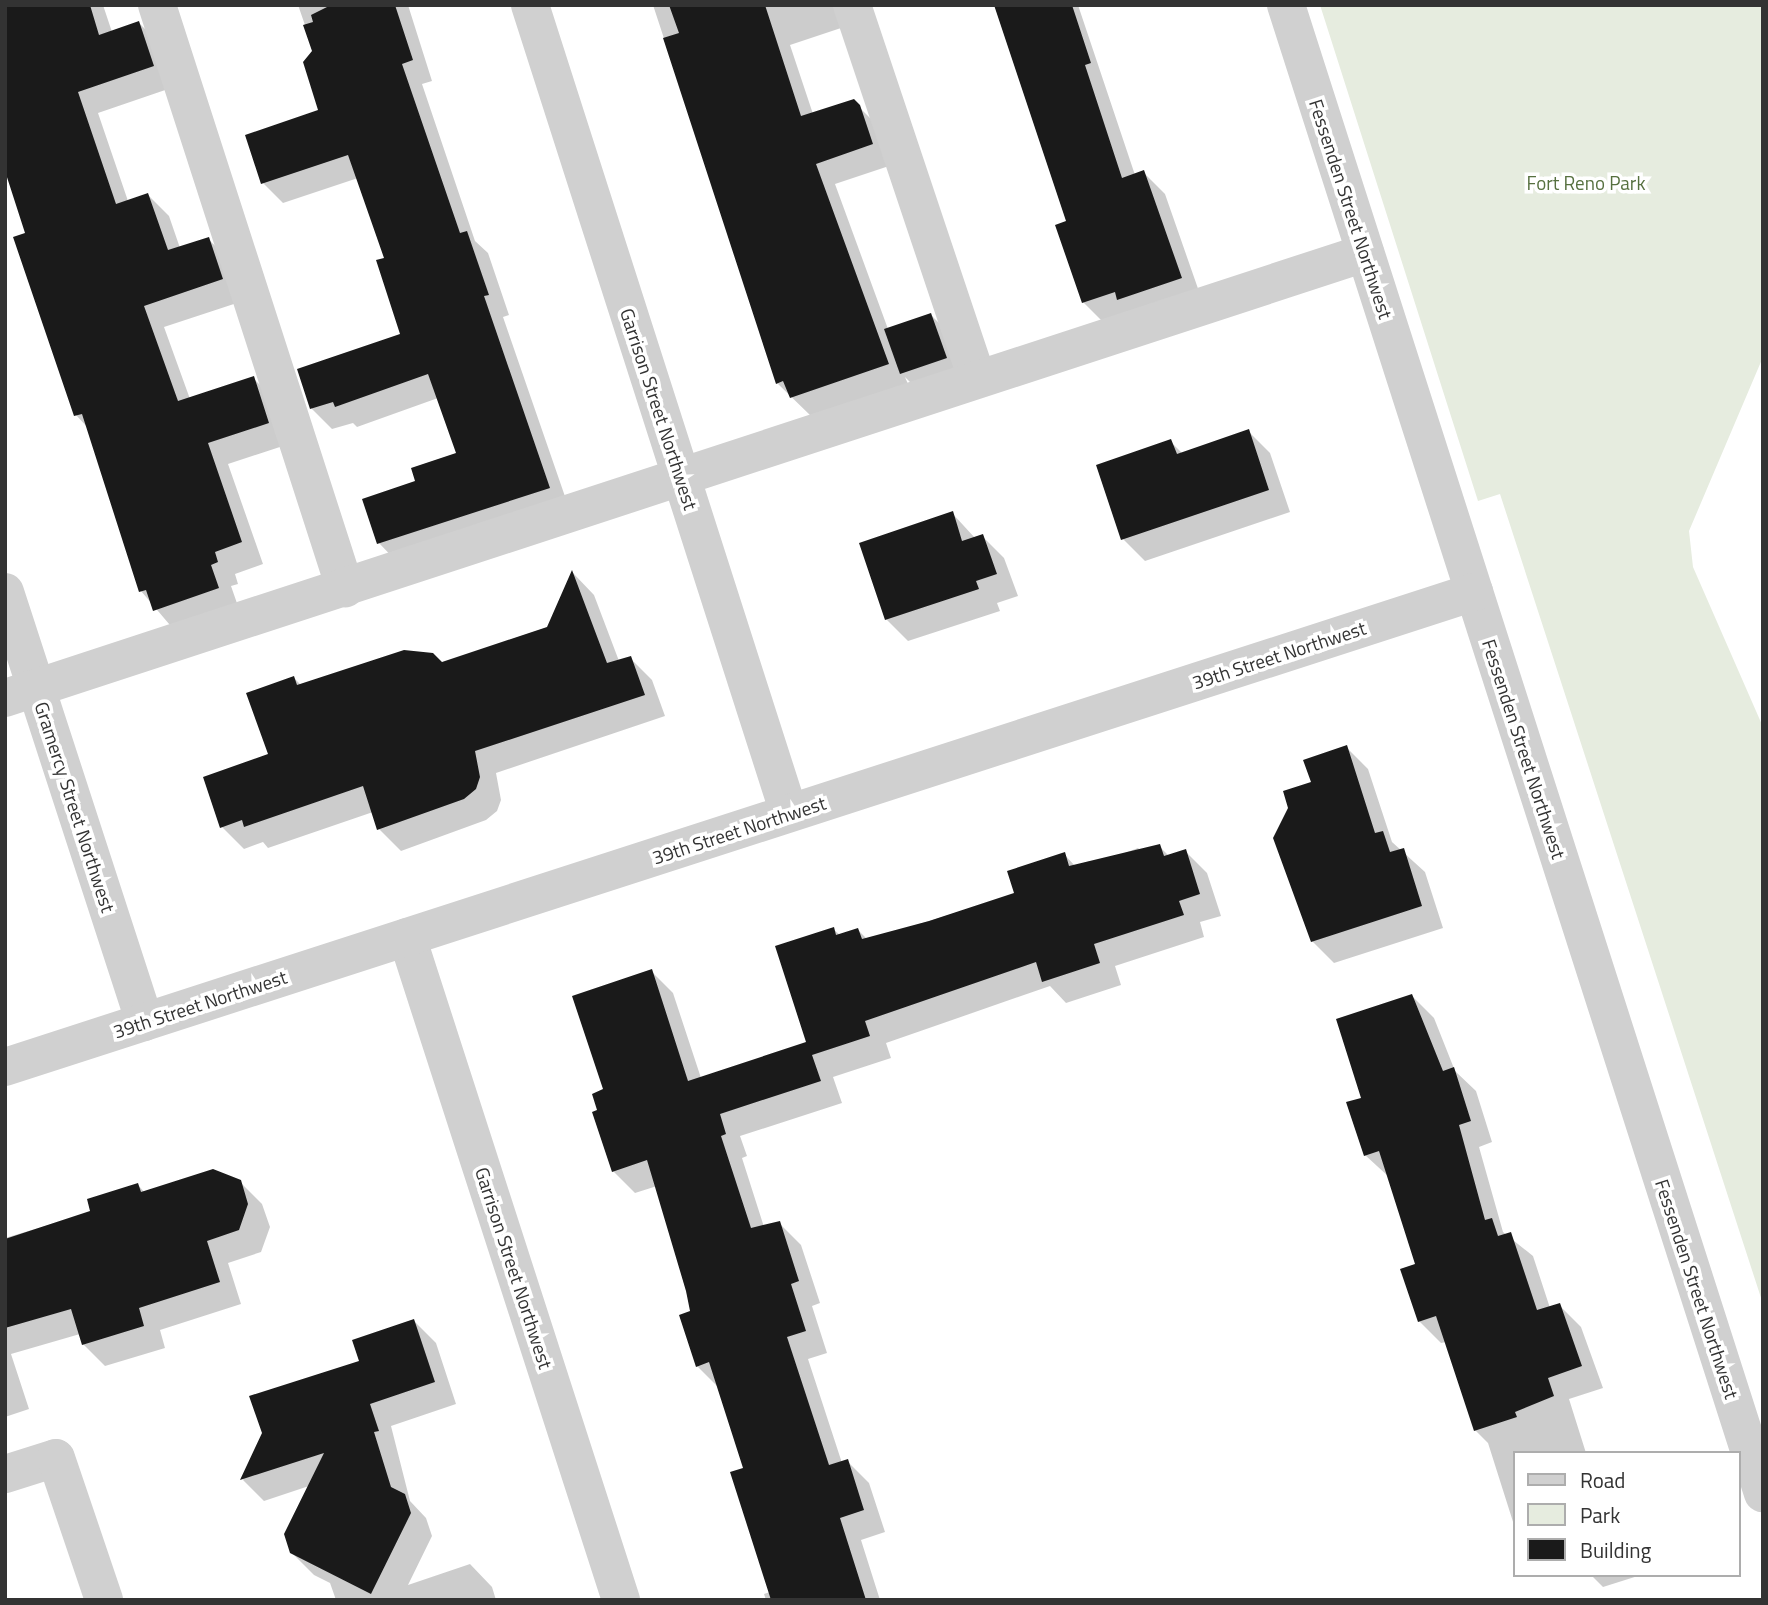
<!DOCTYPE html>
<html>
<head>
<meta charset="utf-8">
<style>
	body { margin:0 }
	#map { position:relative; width:1768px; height:1605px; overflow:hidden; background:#fff; font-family:"Titillium Web",sans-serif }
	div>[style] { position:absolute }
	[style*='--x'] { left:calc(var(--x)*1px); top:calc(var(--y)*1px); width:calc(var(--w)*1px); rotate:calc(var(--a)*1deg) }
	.green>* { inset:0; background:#e6ecdf }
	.shadow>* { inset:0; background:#0003 }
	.building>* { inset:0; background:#1a1a1a }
	.minor>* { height:38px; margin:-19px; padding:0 19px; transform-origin:19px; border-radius:19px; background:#d0d0d0 }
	span { translate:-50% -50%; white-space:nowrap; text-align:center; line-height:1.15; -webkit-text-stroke:7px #fff; paint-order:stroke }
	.park-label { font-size:19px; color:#56703f }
	.street-label { font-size:19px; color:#333 }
	.frame { position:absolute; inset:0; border:7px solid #333; pointer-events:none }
	.legend { position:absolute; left:1513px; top:1451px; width:228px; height:126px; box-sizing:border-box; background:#fff; border:2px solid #adadad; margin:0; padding:9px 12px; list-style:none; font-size:21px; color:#333 }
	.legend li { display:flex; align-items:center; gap:14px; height:35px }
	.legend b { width:35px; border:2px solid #adadad }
</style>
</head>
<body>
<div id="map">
	<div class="green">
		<div style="clip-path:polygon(1320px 5px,1763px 5px,1763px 357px,1689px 531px,1693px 567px,1763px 727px,1763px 1304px,1500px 494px,1478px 501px)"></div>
	</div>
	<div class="shadow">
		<div style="clip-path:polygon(5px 5px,103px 5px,112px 32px,139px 23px,160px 44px,174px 87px,98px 113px,128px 201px,148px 195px,169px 216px,180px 248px,208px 239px,230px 260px,243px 301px,164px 327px,190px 399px,253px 378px,275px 400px,289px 444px,228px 464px,263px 564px,235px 574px,238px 584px,231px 586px,239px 609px,175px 631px,141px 591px,88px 428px,76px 415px,27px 234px)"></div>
		<div style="clip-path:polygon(298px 5px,408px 5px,432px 81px,422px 84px,475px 241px,488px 253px,509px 315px,503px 317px,569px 508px,399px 564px,379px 543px,417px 482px,458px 454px,438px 398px,357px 427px,353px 423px,332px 429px,312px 409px,299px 370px,402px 335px,386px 259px,358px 178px,283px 203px,263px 183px,320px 111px,314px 51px)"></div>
		<div style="clip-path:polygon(653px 5px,837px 5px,844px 27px,790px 45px,813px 114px,853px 101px,880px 128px,892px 165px,835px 184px,888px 329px,931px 315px,942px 326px,957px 369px,912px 384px,905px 377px,908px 384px,812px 417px,777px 383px)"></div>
		<div style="clip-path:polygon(995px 5px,1078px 5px,1135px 175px,1143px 172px,1165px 194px,1202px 300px,1105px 324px,1083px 302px,1068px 222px)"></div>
		<div style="clip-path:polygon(1248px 431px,1270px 453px,1290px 512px,1145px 561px,1123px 539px,1170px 441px,1183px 454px)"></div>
		<div style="clip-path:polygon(952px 513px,975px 538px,982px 536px,1004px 558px,1018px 596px,997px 603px,1000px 611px,908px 641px,886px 619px)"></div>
		<div style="clip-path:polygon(573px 573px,594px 595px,619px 661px,630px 658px,652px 680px,665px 716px,496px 773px,501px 800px,497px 811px,486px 820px,401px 851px,379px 829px,373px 812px,268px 848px,263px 842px,244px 849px,222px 827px,270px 755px,294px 678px,301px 685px,442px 664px,548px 629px)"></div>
		<div style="clip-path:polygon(1346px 747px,1368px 769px,1392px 842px,1425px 872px,1443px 928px,1334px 963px,1312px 941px,1313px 783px)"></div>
		<div style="clip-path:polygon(1159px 846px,1169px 856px,1185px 851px,1207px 873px,1221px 916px,1200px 922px,1204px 937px,1115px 966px,1121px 985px,1066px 1003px,1050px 986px,886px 1043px,891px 1058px,833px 1077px,842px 1103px,740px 1136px,747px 1156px,742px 1158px,764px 1227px,779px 1223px,801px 1245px,820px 1303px,812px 1306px,827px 1353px,808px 1359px,842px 1463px,847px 1461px,869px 1483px,885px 1532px,861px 1540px,880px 1600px,766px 1600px,764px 1594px,770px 1592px,746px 1469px,719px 1388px,697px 1366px,692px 1312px,657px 1186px,635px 1193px,613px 1171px,599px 1111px,651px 971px,673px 993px,701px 1078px,809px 1043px,833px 929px,840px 935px,858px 930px,868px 940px,1016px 894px,1064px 854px,1075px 866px,1090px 861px,1093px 865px,1138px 848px,1142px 852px)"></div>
		<div style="clip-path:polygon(1412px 996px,1434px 1018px,1455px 1071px,1476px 1091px,1492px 1142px,1479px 1147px,1503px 1232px,1533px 1256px,1550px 1308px,1559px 1305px,1581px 1327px,1603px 1388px,1569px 1399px,1586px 1453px,1514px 1453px,1514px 1525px,1488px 1443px,1475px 1430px,1446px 1342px,1441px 1343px,1419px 1321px,1418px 1265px,1389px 1177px,1365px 1155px,1364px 1099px)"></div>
		<div style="clip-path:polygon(240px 1182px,262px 1204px,270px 1227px,261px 1252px,228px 1263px,241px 1304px,160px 1330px,165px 1348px,105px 1366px,83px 1344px,80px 1334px,11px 1354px,29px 1409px,5px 1417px,5px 1238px,92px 1212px,138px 1185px,145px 1193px)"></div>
		<div style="clip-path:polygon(414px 1321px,436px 1343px,456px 1404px,391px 1426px,410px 1501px,426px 1518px,432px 1536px,408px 1585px,470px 1564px,492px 1587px,496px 1600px,336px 1600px,330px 1583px,314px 1575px,291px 1552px,309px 1486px,264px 1501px,243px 1480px,264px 1433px)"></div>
		<div style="clip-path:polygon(1591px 1575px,1641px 1575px,1603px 1587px)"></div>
	</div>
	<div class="building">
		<div style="clip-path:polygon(5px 5px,90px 5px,99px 35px,139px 21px,154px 66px,78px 92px,116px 204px,148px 193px,168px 250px,209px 237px,223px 279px,144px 306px,178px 401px,254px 376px,269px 423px,208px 443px,242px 542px,215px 552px,218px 562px,211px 565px,219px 588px,153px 611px,146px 590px,139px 592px,82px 414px,74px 416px,13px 237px,25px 233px,5px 171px)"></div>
		<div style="clip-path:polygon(331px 5px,395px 5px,413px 60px,402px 64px,460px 233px,467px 231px,489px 295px,484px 296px,550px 488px,377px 544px,362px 499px,415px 481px,411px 468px,456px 453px,428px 374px,335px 407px,333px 402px,310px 409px,297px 369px,400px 334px,376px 260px,384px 258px,348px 155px,261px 184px,245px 135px,318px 110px,303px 62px,312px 51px,303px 25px,313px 22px,311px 15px)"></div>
		<div style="clip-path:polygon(669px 5px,765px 5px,801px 116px,854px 99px,860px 105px,873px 144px,816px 164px,889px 364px,790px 398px,783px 381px,776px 384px,663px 38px,679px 33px)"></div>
		<div style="clip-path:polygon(994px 5px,1072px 5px,1091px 63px,1085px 65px,1122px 178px,1144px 170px,1182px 278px,1117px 300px,1115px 292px,1082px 303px,1055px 225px,1066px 221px)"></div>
		<div style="clip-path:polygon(931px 313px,947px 358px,900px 374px,884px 329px)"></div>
		<div style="clip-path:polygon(1249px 429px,1269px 490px,1121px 540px,1096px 465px,1171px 439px,1177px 454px)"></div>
		<div style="clip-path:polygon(953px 511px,962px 541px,983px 534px,997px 574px,976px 581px,979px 589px,885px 620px,859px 543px)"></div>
		<div style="clip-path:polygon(572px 570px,607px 663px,631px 656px,645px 695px,475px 751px,480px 777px,476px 789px,464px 799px,377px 830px,363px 786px,244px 827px,242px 820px,220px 828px,203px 777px,268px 754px,246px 693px,294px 676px,297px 685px,404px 650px,433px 653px,442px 662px,547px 627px)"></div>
		<div style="clip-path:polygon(1347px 745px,1375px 833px,1383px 831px,1390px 852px,1404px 848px,1422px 906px,1311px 942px,1273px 838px,1288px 808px,1283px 791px,1311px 782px,1303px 760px)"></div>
		<div style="clip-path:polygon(1160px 844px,1164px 856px,1186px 849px,1200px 894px,1179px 901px,1184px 915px,1094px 944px,1100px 963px,1042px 982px,1036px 962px,865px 1021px,870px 1036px,812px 1055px,821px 1081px,720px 1114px,726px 1134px,721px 1136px,751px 1228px,780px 1221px,799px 1281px,791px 1284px,806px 1331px,787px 1337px,829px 1465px,848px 1459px,864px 1510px,840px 1518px,866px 1600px,771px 1600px,730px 1472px,743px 1468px,709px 1362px,696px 1367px,679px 1315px,690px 1311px,686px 1291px,647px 1160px,612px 1172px,592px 1112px,597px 1110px,592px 1094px,603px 1089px,572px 996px,652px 969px,688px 1081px,806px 1042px,775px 946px,834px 927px,836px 935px,858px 928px,862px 939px,929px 921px,1014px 893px,1007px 871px,1065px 852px,1069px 866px)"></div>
		<div style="clip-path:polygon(1412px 994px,1443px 1071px,1454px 1067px,1471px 1121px,1459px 1125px,1485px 1220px,1492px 1218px,1498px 1236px,1511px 1232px,1537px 1310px,1560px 1303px,1582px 1366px,1548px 1378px,1554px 1396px,1515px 1412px,1517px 1417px,1474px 1431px,1436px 1316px,1418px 1322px,1400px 1269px,1415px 1264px,1379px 1151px,1364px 1156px,1346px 1102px,1361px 1098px,1336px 1019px)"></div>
		<div style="clip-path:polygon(213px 1169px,241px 1180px,248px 1204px,239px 1230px,207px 1241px,220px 1282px,139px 1308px,144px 1326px,82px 1345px,71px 1309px,5px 1328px,5px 1239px,90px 1211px,87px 1199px,138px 1183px,141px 1192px)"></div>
		<div style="clip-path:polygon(414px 1319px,435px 1382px,370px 1404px,379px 1431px,374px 1432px,391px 1487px,405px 1494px,411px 1513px,371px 1594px,290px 1553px,284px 1534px,324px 1453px,240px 1480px,262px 1433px,249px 1396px,359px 1361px,352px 1340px)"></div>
	</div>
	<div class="minor">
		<div style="--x:157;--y:5;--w:613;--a:72.13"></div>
		<div style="--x:530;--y:5;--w:848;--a:72.23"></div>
		<div style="--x:852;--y:5;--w:394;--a:71.5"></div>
		<div style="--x:1286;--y:5;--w:1563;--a:72.23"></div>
		<div style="--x:5;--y:592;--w:452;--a:72"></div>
		<div style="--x:5;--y:698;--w:1431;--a:-18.12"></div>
		<div style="--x:407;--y:937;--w:697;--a:72.11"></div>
		<div style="--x:5;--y:1067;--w:1544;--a:-17.92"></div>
		<div style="--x:5;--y:1474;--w:53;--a:-17.4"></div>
		<div style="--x:56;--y:1458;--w:150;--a:71.3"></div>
	</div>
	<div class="park-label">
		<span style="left:1586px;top:183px">Fort Reno Park</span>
	</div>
	<div class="street-label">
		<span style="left:1351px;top:209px;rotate:72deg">Fessenden Street Northwest</span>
		<span style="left:659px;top:409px;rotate:72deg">Garrison Street Northwest</span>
		<span style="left:1279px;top:655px;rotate:-18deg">39th Street Northwest</span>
		<span style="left:1524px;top:749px;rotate:72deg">Fessenden Street Northwest</span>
		<span style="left:75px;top:807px;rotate:72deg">Gramercy Street Northwest</span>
		<span style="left:739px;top:830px;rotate:-18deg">39th Street Northwest</span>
		<span style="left:200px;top:1004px;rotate:-18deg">39th Street Northwest</span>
		<span style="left:514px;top:1268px;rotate:72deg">Garrison Street Northwest</span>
		<span style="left:1697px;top:1289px;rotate:72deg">Fessenden Street Northwest</span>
	</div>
	<div class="frame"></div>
	<ul class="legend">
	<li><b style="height:9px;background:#d0d0d0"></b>Road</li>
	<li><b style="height:19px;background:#e6ecdf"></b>Park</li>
	<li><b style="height:19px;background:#1a1a1a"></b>Building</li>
	</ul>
</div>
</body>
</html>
